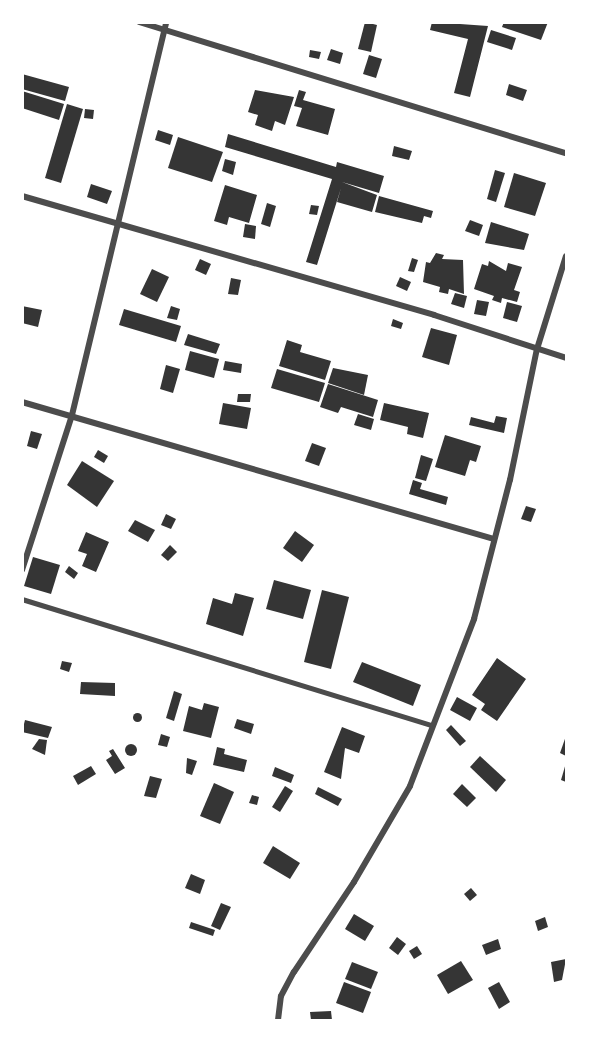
<!DOCTYPE html>
<html>
<head>
<meta charset="utf-8">
<style>
	body { margin:0 }
	#map { position:relative; width:589px; height:1043px; overflow:hidden; background:#fff; font-family:"Source Sans 3",sans-serif }
	div>[style] { position:absolute }
	[style*='--x'] { left:calc(var(--x)*1px); top:calc(var(--y)*1px); width:calc(var(--w)*1px); rotate:calc(var(--a)*1deg) }
	.building>* { inset:0; background:#353535 }
	.round { border-radius:50% }
	.service>* { height:4.5px; margin:-2.25px; padding:0 2.25px; transform-origin:2.25px; border-radius:2.25px; background:#4c4c4c }
	.minor>* { height:6px; margin:-3px; padding:0 3px; transform-origin:3px; border-radius:3px; background:#4c4c4c }
	span { translate:-50% -50%; white-space:nowrap; text-align:center; line-height:1.15; -webkit-text-stroke:6px #fff; paint-order:stroke }
	.frame { position:absolute; inset:0; border:24px solid #fff; pointer-events:none }
</style>
</head>
<body>
<div id="map">
	<div class="building">
		<div style="clip-path:polygon(365px 22px,377px 25px,371px 52px,358px 49px)"></div>
		<div style="clip-path:polygon(432px 22px,488px 26px,470px 97px,454px 93px,468px 39px,430px 30px)"></div>
		<div style="clip-path:polygon(504px 22px,548px 22px,541px 40px,502px 27px)"></div>
		<div style="clip-path:polygon(491px 30px,516px 38px,512px 50px,487px 42px)"></div>
		<div style="clip-path:polygon(331px 49px,343px 53px,340px 64px,327px 60px)"></div>
		<div style="clip-path:polygon(310px 50px,321px 52px,319px 59px,309px 57px)"></div>
		<div style="clip-path:polygon(369px 55px,382px 59px,376px 78px,363px 74px)"></div>
		<div style="clip-path:polygon(22px 74px,69px 87px,65px 101px,22px 89px)"></div>
		<div style="clip-path:polygon(509px 84px,527px 90px,523px 101px,506px 95px)"></div>
		<div style="clip-path:polygon(255px 90px,294px 97px,285px 125px,275px 121px,272px 131px,255px 125px,258px 115px,248px 112px)"></div>
		<div style="clip-path:polygon(299px 90px,306px 92px,303px 100px,335px 109px,328px 135px,296px 126px,302px 108px,294px 106px)"></div>
		<div style="clip-path:polygon(22px 91px,64px 104px,59px 120px,22px 108px)"></div>
		<div style="clip-path:polygon(67px 104px,83px 109px,61px 183px,45px 178px)"></div>
		<div style="clip-path:polygon(85px 109px,94px 110px,93px 119px,84px 118px)"></div>
		<div style="clip-path:polygon(158px 130px,173px 135px,170px 145px,155px 140px)"></div>
		<div style="clip-path:polygon(228px 134px,336px 167px,337px 162px,384px 176px,379px 193px,342px 182px,377px 195px,372px 212px,337px 202px,341px 188px,317px 265px,306px 262px,332px 179px,225px 147px)"></div>
		<div style="clip-path:polygon(178px 137px,223px 152px,212px 182px,168px 168px)"></div>
		<div style="clip-path:polygon(394px 146px,412px 151px,409px 160px,392px 156px)"></div>
		<div style="clip-path:polygon(225px 159px,236px 162px,233px 175px,222px 171px)"></div>
		<div style="clip-path:polygon(495px 170px,505px 173px,496px 202px,487px 199px)"></div>
		<div style="clip-path:polygon(514px 173px,546px 183px,535px 216px,504px 207px)"></div>
		<div style="clip-path:polygon(91px 184px,112px 191px,107px 204px,87px 197px)"></div>
		<div style="clip-path:polygon(225px 185px,257px 195px,249px 223px,229px 217px,227px 225px,214px 221px)"></div>
		<div style="clip-path:polygon(379px 196px,433px 211px,431px 218px,424px 216px,422px 223px,375px 212px)"></div>
		<div style="clip-path:polygon(267px 203px,276px 206px,270px 227px,261px 224px)"></div>
		<div style="clip-path:polygon(311px 205px,319px 206px,317px 215px,309px 214px)"></div>
		<div style="clip-path:polygon(470px 220px,483px 225px,479px 236px,465px 231px)"></div>
		<div style="clip-path:polygon(491px 222px,529px 234px,524px 250px,485px 243px)"></div>
		<div style="clip-path:polygon(245px 224px,256px 226px,255px 239px,243px 237px)"></div>
		<div style="clip-path:polygon(436px 253px,444px 255px,442px 259px,463px 260px,464px 294px,449px 289px,448px 294px,439px 292px,440px 287px,423px 282px,426px 262px,430px 263px)"></div>
		<div style="clip-path:polygon(412px 258px,418px 260px,414px 272px,408px 271px)"></div>
		<div style="clip-path:polygon(200px 259px,211px 264px,206px 275px,195px 270px)"></div>
		<div style="clip-path:polygon(489px 261px,506px 271px,508px 263px,522px 267px,514px 290px,520px 292px,517px 302px,502px 298px,501px 303px,492px 300px,494px 296px,474px 289px,482px 264px,488px 266px)"></div>
		<div style="clip-path:polygon(152px 269px,169px 277px,157px 302px,140px 294px)"></div>
		<div style="clip-path:polygon(400px 277px,411px 282px,407px 291px,396px 286px)"></div>
		<div style="clip-path:polygon(231px 278px,241px 280px,238px 295px,228px 294px)"></div>
		<div style="clip-path:polygon(455px 293px,467px 296px,464px 308px,451px 304px)"></div>
		<div style="clip-path:polygon(477px 300px,489px 302px,486px 316px,474px 314px)"></div>
		<div style="clip-path:polygon(507px 302px,522px 306px,517px 322px,503px 318px)"></div>
		<div style="clip-path:polygon(22px 306px,42px 310px,38px 327px,22px 323px)"></div>
		<div style="clip-path:polygon(171px 306px,180px 309px,177px 320px,167px 318px)"></div>
		<div style="clip-path:polygon(124px 309px,181px 326px,176px 342px,119px 325px)"></div>
		<div style="clip-path:polygon(393px 319px,403px 323px,401px 329px,391px 326px)"></div>
		<div style="clip-path:polygon(431px 328px,457px 335px,449px 365px,422px 357px)"></div>
		<div style="clip-path:polygon(188px 334px,220px 344px,216px 354px,184px 345px)"></div>
		<div style="clip-path:polygon(287px 340px,302px 345px,300px 352px,331px 361px,325px 380px,279px 366px)"></div>
		<div style="clip-path:polygon(190px 351px,219px 359px,214px 378px,185px 370px)"></div>
		<div style="clip-path:polygon(225px 361px,242px 364px,241px 373px,223px 370px)"></div>
		<div style="clip-path:polygon(166px 365px,180px 369px,173px 393px,160px 389px)"></div>
		<div style="clip-path:polygon(333px 368px,368px 375px,364px 395px,328px 383px)"></div>
		<div style="clip-path:polygon(277px 369px,325px 383px,319px 402px,271px 388px)"></div>
		<div style="clip-path:polygon(328px 384px,378px 400px,373px 417px,341px 407px,338px 413px,320px 407px)"></div>
		<div style="clip-path:polygon(238px 394px,251px 394px,250px 402px,237px 402px)"></div>
		<div style="clip-path:polygon(223px 403px,251px 408px,247px 429px,219px 424px)"></div>
		<div style="clip-path:polygon(384px 403px,429px 413px,423px 438px,407px 434px,408px 427px,380px 420px)"></div>
		<div style="clip-path:polygon(358px 414px,374px 419px,371px 430px,354px 425px)"></div>
		<div style="clip-path:polygon(496px 416px,507px 418px,504px 433px,469px 425px,471px 417px,494px 423px)"></div>
		<div style="clip-path:polygon(31px 431px,42px 434px,37px 449px,27px 446px)"></div>
		<div style="clip-path:polygon(445px 435px,481px 446px,476px 462px,470px 460px,465px 476px,435px 467px)"></div>
		<div style="clip-path:polygon(312px 443px,326px 448px,319px 466px,305px 461px)"></div>
		<div style="clip-path:polygon(98px 450px,108px 456px,104px 463px,94px 457px)"></div>
		<div style="clip-path:polygon(421px 455px,433px 459px,426px 481px,415px 478px)"></div>
		<div style="clip-path:polygon(82px 461px,114px 481px,97px 507px,67px 485px)"></div>
		<div style="clip-path:polygon(413px 480px,422px 483px,420px 489px,448px 497px,446px 505px,409px 494px)"></div>
		<div style="clip-path:polygon(526px 506px,536px 509px,531px 522px,521px 519px)"></div>
		<div style="clip-path:polygon(166px 514px,176px 519px,171px 529px,161px 525px)"></div>
		<div style="clip-path:polygon(135px 520px,155px 530px,148px 542px,128px 531px)"></div>
		<div style="clip-path:polygon(295px 531px,314px 545px,302px 562px,283px 548px)"></div>
		<div style="clip-path:polygon(86px 532px,109px 542px,96px 572px,82px 566px,87px 554px,78px 551px)"></div>
		<div style="clip-path:polygon(170px 545px,177px 552px,168px 561px,161px 555px)"></div>
		<div style="clip-path:polygon(33px 557px,60px 565px,51px 594px,24px 586px)"></div>
		<div style="clip-path:polygon(69px 566px,78px 573px,74px 579px,65px 572px)"></div>
		<div style="clip-path:polygon(274px 580px,311px 590px,303px 619px,266px 609px)"></div>
		<div style="clip-path:polygon(322px 590px,349px 597px,331px 669px,304px 662px)"></div>
		<div style="clip-path:polygon(235px 593px,254px 598px,243px 636px,206px 624px,213px 598px,232px 604px)"></div>
		<div style="clip-path:polygon(497px 658px,526px 679px,497px 721px,481px 710px,485px 704px,472px 695px)"></div>
		<div style="clip-path:polygon(62px 661px,72px 663px,69px 672px,60px 669px)"></div>
		<div style="clip-path:polygon(362px 662px,421px 685px,413px 706px,353px 682px)"></div>
		<div style="clip-path:polygon(81px 682px,115px 683px,115px 696px,80px 694px)"></div>
		<div style="clip-path:polygon(174px 691px,182px 694px,174px 721px,166px 718px)"></div>
		<div style="clip-path:polygon(457px 697px,477px 708px,470px 721px,450px 710px)"></div>
		<div style="clip-path:polygon(204px 703px,219px 707px,211px 738px,183px 731px,189px 706px,202px 710px)"></div>
		<div class="round" style="left:132.5px;top:712.5px;width:9px;height:9px"></div>
		<div style="clip-path:polygon(237px 719px,254px 724px,251px 734px,234px 728px)"></div>
		<div style="clip-path:polygon(25px 720px,52px 727px,48px 738px,22px 732px)"></div>
		<div style="clip-path:polygon(451px 725px,466px 741px,460px 746px,446px 730px)"></div>
		<div style="clip-path:polygon(342px 727px,365px 736px,359px 753px,345px 748px,341px 779px,324px 772px)"></div>
		<div style="clip-path:polygon(161px 734px,170px 737px,167px 747px,158px 745px)"></div>
		<div style="clip-path:polygon(566px 736px,566px 756px,560px 753px)"></div>
		<div style="clip-path:polygon(39px 739px,47px 740px,45px 755px,32px 749px)"></div>
		<div class="round" style="left:125px;top:744px;width:12px;height:12px"></div>
		<div style="clip-path:polygon(217px 747px,225px 749px,224px 754px,247px 760px,244px 772px,213px 765px)"></div>
		<div style="clip-path:polygon(113px 749px,125px 768px,115px 774px,106px 760px,112px 756px,109px 751px)"></div>
		<div style="clip-path:polygon(480px 756px,506px 780px,496px 792px,470px 767px)"></div>
		<div style="clip-path:polygon(187px 758px,197px 761px,192px 775px,186px 773px)"></div>
		<div style="clip-path:polygon(566px 763px,566px 782px,561px 780px)"></div>
		<div style="clip-path:polygon(91px 766px,96px 774px,78px 785px,73px 776px)"></div>
		<div style="clip-path:polygon(275px 767px,294px 775px,291px 783px,272px 776px)"></div>
		<div style="clip-path:polygon(150px 776px,162px 779px,156px 798px,144px 796px)"></div>
		<div style="clip-path:polygon(214px 783px,234px 792px,220px 824px,200px 816px)"></div>
		<div style="clip-path:polygon(462px 784px,476px 798px,467px 807px,453px 794px)"></div>
		<div style="clip-path:polygon(285px 786px,293px 791px,280px 812px,272px 807px)"></div>
		<div style="clip-path:polygon(318px 787px,342px 799px,338px 806px,315px 794px)"></div>
		<div style="clip-path:polygon(252px 795px,259px 797px,257px 805px,249px 803px)"></div>
		<div style="clip-path:polygon(273px 846px,300px 863px,290px 879px,263px 863px)"></div>
		<div style="clip-path:polygon(191px 874px,205px 880px,200px 894px,185px 888px)"></div>
		<div style="clip-path:polygon(471px 888px,477px 895px,470px 901px,464px 894px)"></div>
		<div style="clip-path:polygon(221px 903px,231px 907px,220px 930px,211px 926px)"></div>
		<div style="clip-path:polygon(354px 914px,374px 926px,365px 941px,345px 929px)"></div>
		<div style="clip-path:polygon(545px 917px,548px 927px,538px 931px,535px 921px)"></div>
		<div style="clip-path:polygon(191px 922px,215px 930px,213px 936px,189px 928px)"></div>
		<div style="clip-path:polygon(397px 937px,406px 944px,398px 955px,389px 948px)"></div>
		<div style="clip-path:polygon(498px 939px,501px 949px,486px 955px,482px 945px)"></div>
		<div style="clip-path:polygon(417px 946px,422px 954px,414px 959px,409px 951px)"></div>
		<div style="clip-path:polygon(566px 959px,562px 980px,554px 982px,551px 962px)"></div>
		<div style="clip-path:polygon(461px 961px,473px 980px,448px 994px,437px 975px)"></div>
		<div style="clip-path:polygon(352px 962px,378px 972px,371px 989px,345px 979px)"></div>
		<div style="clip-path:polygon(344px 982px,371px 992px,363px 1013px,336px 1003px)"></div>
		<div style="clip-path:polygon(499px 982px,510px 1002px,499px 1009px,488px 988px)"></div>
		<div style="clip-path:polygon(331px 1011px,332px 1020px,311px 1020px,310px 1012px)"></div>
	</div>
	<div class="service">
		<div style="--x:22;--y:599;--w:429;--a:17.1"></div>
	</div>
	<div class="minor">
		<div style="--x:139;--y:22;--w:447;--a:17.1"></div>
		<div style="--x:22;--y:196;--w:429;--a:16.1"></div>
		<div style="--x:434;--y:315;--w:139;--a:18"></div>
		<div style="--x:22;--y:402;--w:491;--a:16.2"></div>
		<div style="--x:22;--y:570;--w:163;--a:-72.1"></div>
		<div style="--x:72;--y:415;--w:404;--a:-76.5"></div>
		<div style="--x:278;--y:1020;--w:24;--a:-83"></div>
		<div style="--x:281;--y:996;--w:27;--a:-62"></div>
		<div style="--x:294;--y:972;--w:108;--a:-56.3"></div>
		<div style="--x:354;--y:882;--w:111;--a:-59.7"></div>
		<div style="--x:410;--y:786;--w:179;--a:-69"></div>
		<div style="--x:474;--y:619;--w:144;--a:-75.5"></div>
		<div style="--x:510;--y:480;--w:134;--a:-78.4"></div>
		<div style="--x:537;--y:349;--w:97;--a:-72.7"></div>
	</div>
	<div class="frame"></div>
</div>
</body>
</html>
